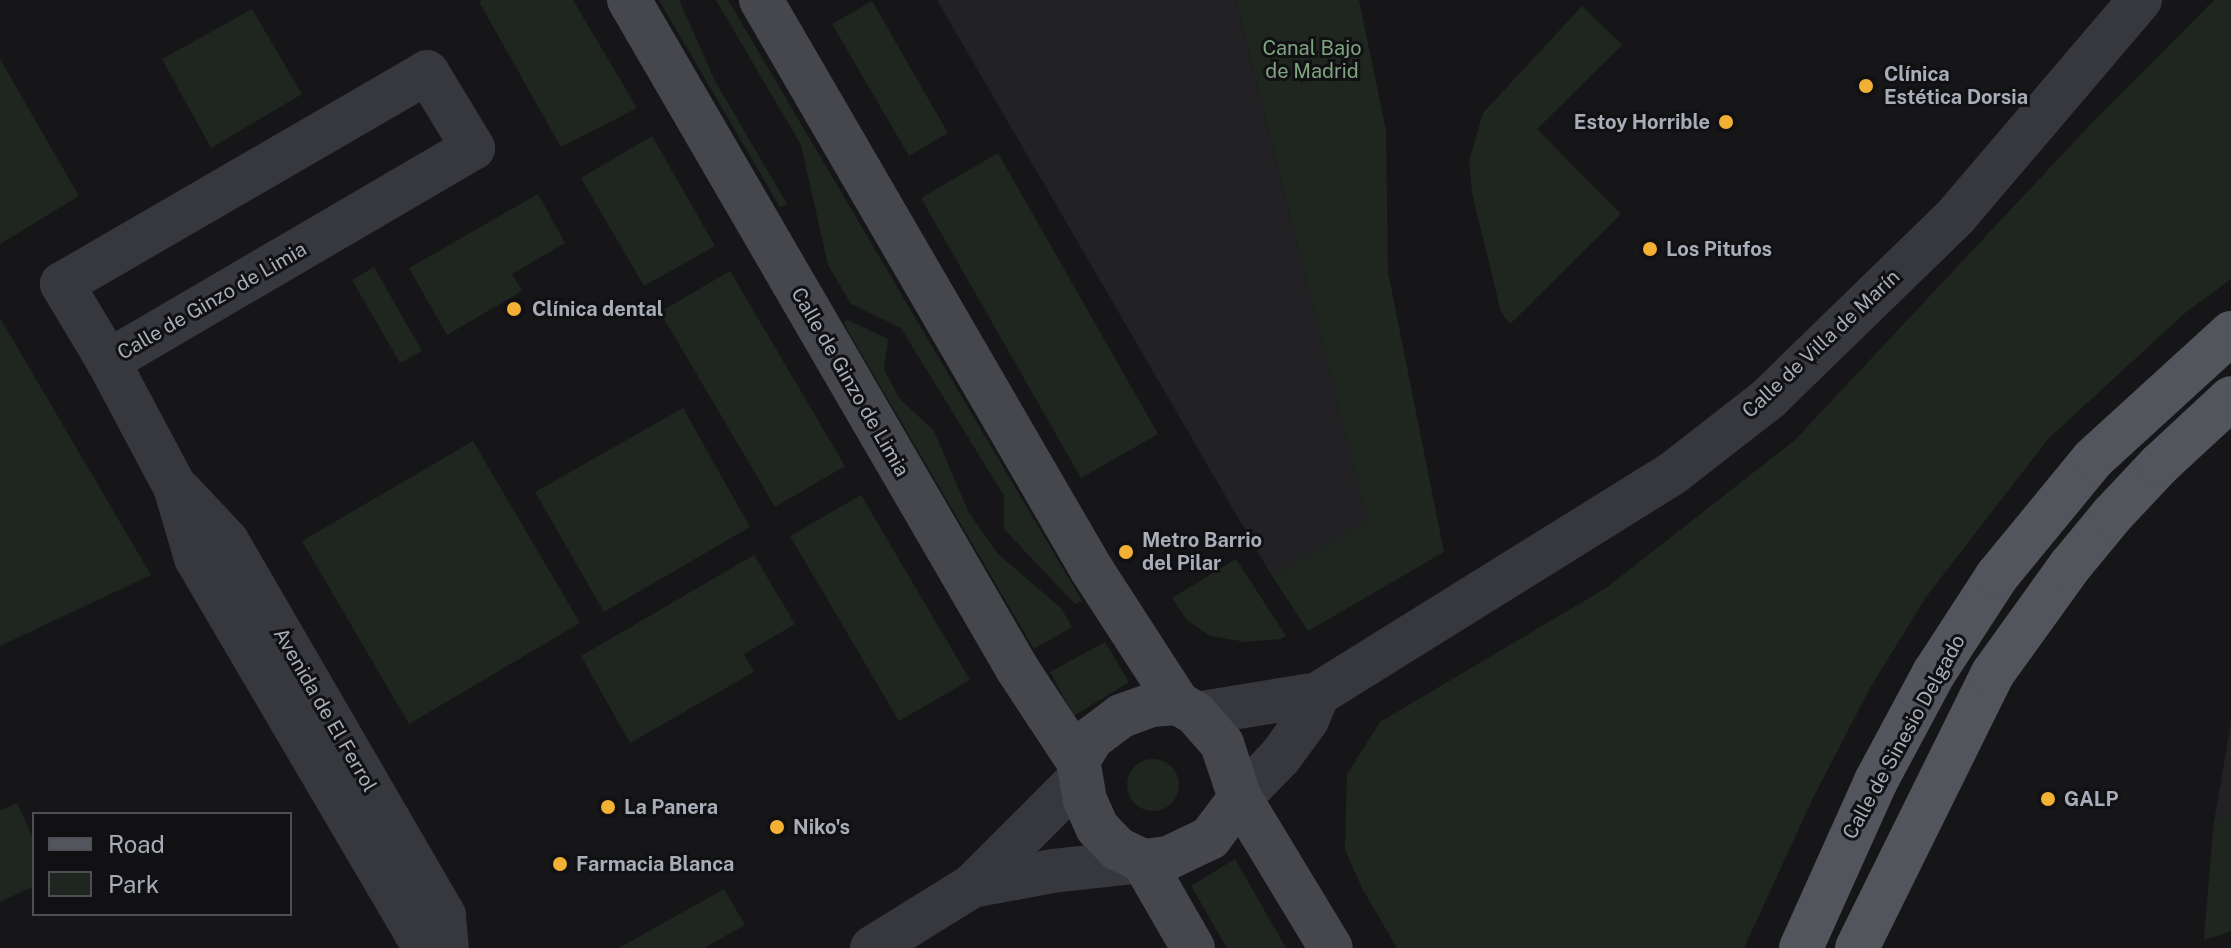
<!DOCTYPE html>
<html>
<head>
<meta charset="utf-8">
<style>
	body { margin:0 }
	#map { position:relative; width:2231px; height:948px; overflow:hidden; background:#161618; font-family:"Public Sans",sans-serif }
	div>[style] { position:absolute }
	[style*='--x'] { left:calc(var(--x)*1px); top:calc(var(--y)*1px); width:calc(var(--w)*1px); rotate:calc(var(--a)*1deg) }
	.built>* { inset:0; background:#222225 }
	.green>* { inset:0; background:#1e261f }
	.round { border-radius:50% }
	.minor>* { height:44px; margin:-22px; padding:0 22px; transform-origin:22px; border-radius:22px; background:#37383d }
	.secondary>* { height:44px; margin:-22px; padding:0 22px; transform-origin:22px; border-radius:22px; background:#45474d }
	.primary>* { height:44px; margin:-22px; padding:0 22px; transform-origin:22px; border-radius:22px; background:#53555c }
	.dots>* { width:22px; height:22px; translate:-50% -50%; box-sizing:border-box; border:4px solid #111113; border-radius:50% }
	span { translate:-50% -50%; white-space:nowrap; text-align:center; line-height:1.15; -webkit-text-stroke:6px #111113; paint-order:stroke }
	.park-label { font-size:20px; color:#7fa381 }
	.poi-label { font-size:20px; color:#a8adb8; font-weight:700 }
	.left { translate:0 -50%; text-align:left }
	.right { translate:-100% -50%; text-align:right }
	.street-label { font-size:20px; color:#a8adb8 }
	.legend { position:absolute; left:32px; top:812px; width:260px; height:104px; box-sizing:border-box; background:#111113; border:2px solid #4d4f55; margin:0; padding:10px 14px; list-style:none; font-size:24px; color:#a8adb8 }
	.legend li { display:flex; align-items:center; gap:16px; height:40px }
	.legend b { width:40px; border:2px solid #4d4f55 }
</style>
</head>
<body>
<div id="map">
	<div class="built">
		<div style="clip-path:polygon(937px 0,1236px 0,1367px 521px,1272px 576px)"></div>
		<div style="clip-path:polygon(2231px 723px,2231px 931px,2204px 940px,2214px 821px)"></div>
	</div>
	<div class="green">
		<div style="clip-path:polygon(482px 0,573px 0,637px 108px,561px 147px,479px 2px)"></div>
		<div style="clip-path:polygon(659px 0,679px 0,715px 81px,787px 204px,780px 207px)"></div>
		<div style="clip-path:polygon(716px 0,728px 0,1082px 601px,1075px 604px,1004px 529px,1004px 496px,901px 328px,851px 304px,828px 265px,801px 145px)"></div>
		<div style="clip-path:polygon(1236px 0,1359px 0,1386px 130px,1388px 272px,1444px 552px,1308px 631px,1272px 576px,1367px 521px)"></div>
		<div style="clip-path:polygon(2214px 0,2231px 0,2231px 279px,2185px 313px,2048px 439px,1926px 597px,1870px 688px,1813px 798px,1744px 948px,1397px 948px,1363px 890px,1345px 850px,1347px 774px,1380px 722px,1606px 588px,1795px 440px,2088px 127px)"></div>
		<div style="clip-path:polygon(872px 1px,948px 133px,909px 156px,832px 24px)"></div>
		<div style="clip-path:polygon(1582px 6px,1622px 45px,1537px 129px,1621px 214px,1510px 324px,1501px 312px,1472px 193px,1469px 161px,1483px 113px)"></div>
		<div style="clip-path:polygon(252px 9px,302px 94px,211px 148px,162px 59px)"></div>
		<div style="clip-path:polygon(0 59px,79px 196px,0 244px)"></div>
		<div style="clip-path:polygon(652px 136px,715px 246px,644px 286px,581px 178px)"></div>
		<div style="clip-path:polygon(998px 153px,1158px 434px,1081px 478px,921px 198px)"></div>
		<div style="clip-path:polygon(538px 194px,565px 243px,512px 274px,522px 291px,447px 335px,409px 268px)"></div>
		<div style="clip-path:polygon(374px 267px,422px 351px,400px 363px,352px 280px)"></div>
		<div style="clip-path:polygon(730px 271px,845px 466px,775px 507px,660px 312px)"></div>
		<div style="clip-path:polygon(0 318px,151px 575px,0 646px)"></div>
		<div style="clip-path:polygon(846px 319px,888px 339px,884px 369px,899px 398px,934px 431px,968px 511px,997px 553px,1061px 608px,1072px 627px,1034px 649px,844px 324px)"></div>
		<div style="clip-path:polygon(683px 408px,750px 527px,604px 612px,535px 492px)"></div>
		<div style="clip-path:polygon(473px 441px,580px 623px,409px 724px,302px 541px)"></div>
		<div style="clip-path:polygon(861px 495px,970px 680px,899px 721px,790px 536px)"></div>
		<div style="clip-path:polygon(754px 555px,795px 624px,744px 654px,754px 672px,630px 743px,581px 656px)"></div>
		<div style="clip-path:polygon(1236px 559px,1286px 636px,1281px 639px,1246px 642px,1210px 636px,1187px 620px,1172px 598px)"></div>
		<div style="clip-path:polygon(1105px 642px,1129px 682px,1074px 716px,1050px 672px)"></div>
		<div class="round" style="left:1127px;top:759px;width:52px;height:52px"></div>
		<div style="clip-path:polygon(17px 803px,34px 840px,34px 886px,0 902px,0 811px)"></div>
		<div style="clip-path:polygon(2231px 817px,2231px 931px,2204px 940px,2214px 821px)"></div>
		<div style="clip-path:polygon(1235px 859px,1286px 948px,1227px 948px,1191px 886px)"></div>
		<div style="clip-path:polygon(724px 889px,745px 925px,704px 948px,619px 948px)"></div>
	</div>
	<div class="minor">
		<div style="--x:427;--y:72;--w:89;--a:58.8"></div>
		<div style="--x:473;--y:148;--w:423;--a:149.7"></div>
		<div style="--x:108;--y:361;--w:90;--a:-120.9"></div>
		<div style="--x:62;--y:284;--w:422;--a:-30.1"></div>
		<div style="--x:108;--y:361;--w:143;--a:62"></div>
		<div style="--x:175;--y:487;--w:74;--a:73.5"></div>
		<div style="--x:196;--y:558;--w:433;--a:59.6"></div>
		<div style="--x:415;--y:932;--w:28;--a:35"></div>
		<div style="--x:180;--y:491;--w:69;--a:46.8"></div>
		<div style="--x:227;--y:541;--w:433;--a:59.9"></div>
		<div style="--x:444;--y:916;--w:32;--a:85"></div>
		<div style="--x:1196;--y:714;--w:124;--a:-9.3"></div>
		<div style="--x:1318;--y:694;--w:418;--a:-31.9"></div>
		<div style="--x:1673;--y:473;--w:120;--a:-37.9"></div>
		<div style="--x:1768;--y:399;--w:262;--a:-44.2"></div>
		<div style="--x:1956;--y:216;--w:284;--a:-49.6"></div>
		<div style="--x:1240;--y:798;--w:57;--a:-45.7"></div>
		<div style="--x:1280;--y:757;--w:46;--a:-53.9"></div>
		<div style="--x:1307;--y:720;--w:28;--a:-67"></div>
		<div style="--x:972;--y:886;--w:81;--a:-10.6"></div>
		<div style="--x:1052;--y:871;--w:92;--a:-6.3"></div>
		<div style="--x:872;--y:948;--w:118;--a:-31.8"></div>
		<div style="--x:972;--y:886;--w:153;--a:-45"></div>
	</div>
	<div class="secondary">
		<div style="--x:629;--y:0;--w:775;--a:59.86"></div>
		<div style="--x:1018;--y:670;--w:109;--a:56.6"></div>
		<div style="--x:761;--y:0;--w:659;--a:59.86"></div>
		<div style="--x:1092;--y:570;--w:158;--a:57.1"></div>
		<div style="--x:1240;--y:798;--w:50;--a:126.9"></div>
		<div style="--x:1210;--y:838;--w:47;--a:154.5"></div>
		<div style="--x:1168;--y:858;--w:25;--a:173"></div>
		<div style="--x:1143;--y:861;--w:28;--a:-154"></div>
		<div style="--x:1118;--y:849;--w:30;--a:-134"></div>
		<div style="--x:1097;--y:827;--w:30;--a:-114"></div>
		<div style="--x:1085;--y:800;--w:40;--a:-100"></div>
		<div style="--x:1078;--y:761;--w:27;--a:-59"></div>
		<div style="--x:1092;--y:738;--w:36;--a:-37"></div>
		<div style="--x:1121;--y:716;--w:32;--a:-20"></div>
		<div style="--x:1151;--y:705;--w:27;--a:-4"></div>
		<div style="--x:1178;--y:703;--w:21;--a:31"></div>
		<div style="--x:1196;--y:714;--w:40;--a:49"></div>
		<div style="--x:1222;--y:744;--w:57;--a:71.6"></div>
		<div style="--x:1240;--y:798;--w:175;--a:58.8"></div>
		<div style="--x:1143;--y:861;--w:100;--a:60.1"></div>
	</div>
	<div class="primary">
		<div style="--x:1801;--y:948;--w:183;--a:-65.8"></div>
		<div style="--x:1876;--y:781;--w:123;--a:-61.8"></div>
		<div style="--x:1934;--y:673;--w:116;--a:-57"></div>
		<div style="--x:1997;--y:576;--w:151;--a:-50.6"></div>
		<div style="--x:2093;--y:459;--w:187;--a:-42.4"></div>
		<div style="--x:1857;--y:948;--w:307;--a:-63.7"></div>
		<div style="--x:1993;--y:673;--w:132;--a:-54.3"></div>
		<div style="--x:2070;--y:566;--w:66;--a:-50.5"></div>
		<div style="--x:2112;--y:515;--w:69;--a:-46.8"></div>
		<div style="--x:2159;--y:465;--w:98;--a:-42.9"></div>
	</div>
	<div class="dots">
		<div style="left:1866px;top:86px;background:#f2b134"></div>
		<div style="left:1726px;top:122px;background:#f2b134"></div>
		<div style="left:1650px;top:249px;background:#f2b134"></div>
		<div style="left:514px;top:309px;background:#f2b134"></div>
		<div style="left:1126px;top:552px;background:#f2b134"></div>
		<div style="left:2048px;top:799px;background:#f2b134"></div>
		<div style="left:608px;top:807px;background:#f2b134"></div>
		<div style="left:777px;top:827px;background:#f2b134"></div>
		<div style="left:560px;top:864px;background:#f2b134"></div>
	</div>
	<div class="park-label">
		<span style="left:1312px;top:60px">Canal Bajo<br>de Madrid</span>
	</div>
	<div class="poi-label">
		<span class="left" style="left:1884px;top:86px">Clínica<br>Estética Dorsia</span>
		<span class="right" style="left:1710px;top:122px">Estoy Horrible</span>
		<span class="left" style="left:1666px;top:249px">Los Pitufos</span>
		<span class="left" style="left:532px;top:309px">Clínica dental</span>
		<span class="left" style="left:1142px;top:552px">Metro Barrio<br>del Pilar</span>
		<span class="left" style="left:2064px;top:799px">GALP</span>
		<span class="left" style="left:624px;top:807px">La Panera</span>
		<span class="left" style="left:793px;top:827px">Niko's</span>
		<span class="left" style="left:576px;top:864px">Farmacia Blanca</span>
	</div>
	<div class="street-label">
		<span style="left:212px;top:301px;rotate:-30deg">Calle de Ginzo de Limia</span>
		<span style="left:1821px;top:344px;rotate:-43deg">Calle de Villa de Marín</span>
		<span style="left:850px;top:382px;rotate:60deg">Calle de Ginzo de Limia</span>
		<span style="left:325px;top:710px;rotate:60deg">Avenida de El Ferrol</span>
		<span style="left:1904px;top:737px;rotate:-61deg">Calle de Sinesio Delgado</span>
	</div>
	<ul class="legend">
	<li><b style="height:10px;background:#53555c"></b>Road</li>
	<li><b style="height:22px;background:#1e261f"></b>Park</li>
	</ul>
</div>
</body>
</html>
